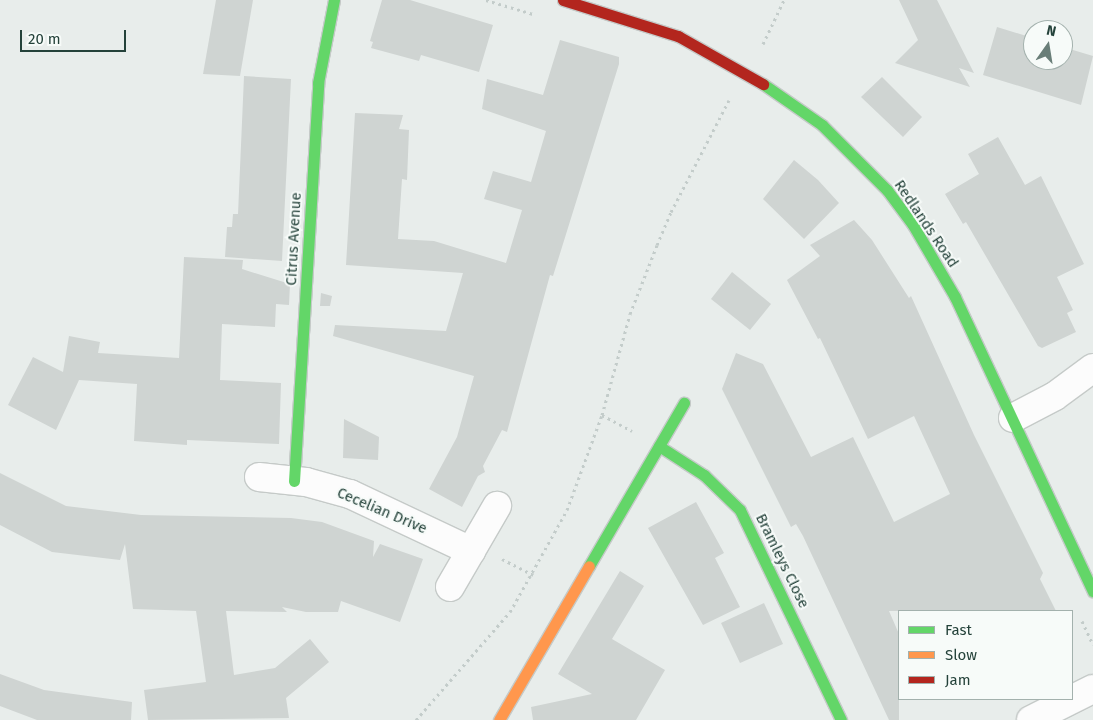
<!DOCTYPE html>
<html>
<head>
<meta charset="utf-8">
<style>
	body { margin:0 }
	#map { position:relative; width:1093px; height:720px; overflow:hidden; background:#e8edeb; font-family:"Fira Sans",sans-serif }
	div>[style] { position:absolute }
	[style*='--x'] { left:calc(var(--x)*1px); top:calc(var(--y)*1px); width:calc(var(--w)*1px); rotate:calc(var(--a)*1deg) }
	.building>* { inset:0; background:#cfd4d2 }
	.path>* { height:3px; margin-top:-1.5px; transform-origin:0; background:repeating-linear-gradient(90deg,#c3ccca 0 2.5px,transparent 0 6.5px) }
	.roads { filter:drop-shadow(1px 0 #c5cac8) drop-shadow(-1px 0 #c5cac8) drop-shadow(0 1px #c5cac8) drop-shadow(0 -1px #c5cac8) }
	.street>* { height:28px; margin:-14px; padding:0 14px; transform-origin:14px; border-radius:14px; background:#fcfcfc }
	.fast>* { height:11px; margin:-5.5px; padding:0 5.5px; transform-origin:5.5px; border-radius:5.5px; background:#63d668 }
	.slow>* { height:11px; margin:-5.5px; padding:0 5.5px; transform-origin:5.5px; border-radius:5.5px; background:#ff974d }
	.jam>* { height:11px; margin:-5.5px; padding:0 5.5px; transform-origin:5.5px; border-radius:5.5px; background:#b3261e }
	span { translate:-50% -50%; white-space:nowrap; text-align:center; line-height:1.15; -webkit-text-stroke:4px #f7fbf9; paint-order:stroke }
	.street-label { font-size:15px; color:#24423a }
	.legend { position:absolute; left:898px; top:610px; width:175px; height:90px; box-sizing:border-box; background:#f7fbf9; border:1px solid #a3b1ad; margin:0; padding:6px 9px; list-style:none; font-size:15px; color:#24423a }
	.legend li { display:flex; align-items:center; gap:10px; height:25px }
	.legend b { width:25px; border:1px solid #a3b1ad }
	.north { position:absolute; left:1023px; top:20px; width:50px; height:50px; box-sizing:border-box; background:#f7fbf9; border:1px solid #a3b1ad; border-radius:50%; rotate:13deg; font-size:14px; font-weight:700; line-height:20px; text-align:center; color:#24423a }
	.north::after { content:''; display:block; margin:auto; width:18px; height:22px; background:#697e78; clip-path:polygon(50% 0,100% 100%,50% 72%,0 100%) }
	.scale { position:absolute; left:20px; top:30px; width:106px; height:22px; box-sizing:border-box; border:2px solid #24423a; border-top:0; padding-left:6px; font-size:15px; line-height:18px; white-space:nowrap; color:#24423a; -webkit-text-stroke:4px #f7fbf9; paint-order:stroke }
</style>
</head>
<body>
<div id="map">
	<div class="building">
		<div style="clip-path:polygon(216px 0,253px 0,240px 76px,203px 74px)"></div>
		<div style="clip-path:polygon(382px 0,410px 0,493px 25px,479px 72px,421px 55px,419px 61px,371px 48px,373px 42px,370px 41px)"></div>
		<div style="clip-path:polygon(899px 0,937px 0,974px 73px,959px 68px,970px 87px,895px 63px,918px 40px)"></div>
		<div style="clip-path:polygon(997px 27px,1033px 38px,1033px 60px,1063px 60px,1063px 47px,1093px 56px,1081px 105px,983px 75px)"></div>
		<div style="clip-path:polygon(560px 40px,619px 57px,619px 64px,553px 276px,550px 275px,507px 432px,502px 430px,483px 466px,485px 472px,478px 476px,462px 507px,429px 489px,457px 437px,474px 376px,333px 336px,335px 325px,446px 331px,463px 273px,346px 265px,355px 113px,403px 115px,399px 129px,409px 130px,407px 180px,402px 179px,398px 239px,434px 241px,506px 263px,522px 210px,484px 199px,493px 171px,531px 182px,546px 131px,482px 109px,487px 79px,543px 95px)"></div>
		<div style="clip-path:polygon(244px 76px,291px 79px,282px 261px,225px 257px,227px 227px,232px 227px,233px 214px,238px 214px)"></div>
		<div style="clip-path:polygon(882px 77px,922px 117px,903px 137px,861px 97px)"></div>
		<div style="clip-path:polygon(998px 137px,1025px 185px,1041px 176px,1084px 264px,1057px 277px,1073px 310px,1067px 313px,1076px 332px,1042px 348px,1038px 346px,966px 222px,963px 224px,945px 194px,979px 174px,968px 154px)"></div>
		<div style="clip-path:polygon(794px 160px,818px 180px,839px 203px,804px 239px,763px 199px)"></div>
		<div style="clip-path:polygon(854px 220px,872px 240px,909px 298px,911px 296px,974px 435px,1043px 573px,1040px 579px,1056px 611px,889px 611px,899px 634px,899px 720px,889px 720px,803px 536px,796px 524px,791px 527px,722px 389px,736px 353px,763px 364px,811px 457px,853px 437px,894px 522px,950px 494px,914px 416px,868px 439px,820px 338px,818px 339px,787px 280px,820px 256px,810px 245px)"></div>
		<div style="clip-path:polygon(184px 257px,243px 260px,242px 269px,290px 284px,289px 305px,276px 304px,275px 327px,222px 324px,220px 380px,281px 383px,279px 444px,187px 440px,187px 445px,134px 441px,137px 384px,79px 380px,56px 430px,8px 405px,33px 357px,63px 372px,69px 336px,100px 342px,98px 353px,179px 358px)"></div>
		<div style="clip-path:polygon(732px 272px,771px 304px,750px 330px,711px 299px)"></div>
		<div style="clip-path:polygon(321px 293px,332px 296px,330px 306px,320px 306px)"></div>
		<div style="clip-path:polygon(344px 419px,379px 437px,378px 460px,343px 458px)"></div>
		<div style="clip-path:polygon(0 473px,66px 506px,141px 515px,291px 518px,322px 522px,374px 541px,373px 557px,380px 544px,423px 559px,400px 622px,341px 601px,338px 612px,306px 612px,282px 607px,287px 612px,226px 611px,234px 675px,275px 668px,310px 639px,329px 662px,286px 698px,289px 718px,148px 720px,144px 690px,206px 682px,196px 611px,133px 609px,125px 544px,120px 560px,52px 552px,0 525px)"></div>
		<div style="clip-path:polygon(696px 502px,724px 553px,715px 558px,740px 607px,703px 625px,648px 528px)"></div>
		<div style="clip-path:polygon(620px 571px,644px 586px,612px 639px,665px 670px,636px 720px,533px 720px,531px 707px,592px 694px,558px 674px)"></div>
		<div style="clip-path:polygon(764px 603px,783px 644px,740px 663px,721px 623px)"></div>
		<div style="clip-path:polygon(0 674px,44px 690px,132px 702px,131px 720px,37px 720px,0 706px)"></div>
	</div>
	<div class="path">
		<div style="--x:486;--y:0;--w:49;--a:16.6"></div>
		<div style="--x:763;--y:44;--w:49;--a:-64.5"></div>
		<div style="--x:602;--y:415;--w:34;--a:28"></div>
		<div style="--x:502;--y:559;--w:35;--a:27"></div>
		<div style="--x:1082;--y:621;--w:26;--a:65"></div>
		<div style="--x:416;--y:720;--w:143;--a:-49"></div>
		<div style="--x:510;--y:612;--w:117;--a:-60.8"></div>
		<div style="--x:567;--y:510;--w:101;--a:-69.8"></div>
		<div style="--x:602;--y:415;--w:105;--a:-74.5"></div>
		<div style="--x:630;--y:314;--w:74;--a:-68.6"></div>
		<div style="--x:657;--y:245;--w:36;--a:-67"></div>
		<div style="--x:671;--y:212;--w:126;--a:-62.6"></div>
	</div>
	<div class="roads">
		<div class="street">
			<div style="--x:1013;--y:418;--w:47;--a:-27.6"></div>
			<div style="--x:1055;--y:396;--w:47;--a:-36.4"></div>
			<div style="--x:259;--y:477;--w:47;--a:6.1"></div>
			<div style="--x:306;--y:482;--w:46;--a:15.3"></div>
			<div style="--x:350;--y:494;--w:134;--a:25.2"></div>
			<div style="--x:450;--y:587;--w:94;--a:-59.9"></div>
			<div style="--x:1031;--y:720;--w:69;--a:-26.6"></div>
		</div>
		<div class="fast">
			<div style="--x:763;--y:84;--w:72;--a:34.8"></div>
			<div style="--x:822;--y:125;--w:92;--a:45"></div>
			<div style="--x:887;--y:190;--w:44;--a:53.4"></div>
			<div style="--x:913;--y:225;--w:83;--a:59.7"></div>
			<div style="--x:955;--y:297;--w:325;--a:64.9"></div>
			<div style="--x:659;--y:446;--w:54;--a:32.8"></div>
			<div style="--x:704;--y:475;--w:50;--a:44.2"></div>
			<div style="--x:740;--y:510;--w:233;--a:64.3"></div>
			<div style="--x:294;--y:481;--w:399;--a:-86.5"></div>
			<div style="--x:318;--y:83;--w:85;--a:-79.1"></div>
			<div style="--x:589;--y:566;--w:189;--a:-59.8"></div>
		</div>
		<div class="slow">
			<div style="--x:499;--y:720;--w:178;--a:-59.7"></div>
		</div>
		<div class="jam">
			<div style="--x:563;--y:0;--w:121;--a:17.4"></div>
			<div style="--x:678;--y:36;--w:98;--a:29.5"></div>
		</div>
	</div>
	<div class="street-label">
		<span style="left:926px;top:224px;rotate:56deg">Redlands Road</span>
		<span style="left:294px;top:239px;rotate:-87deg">Citrus Avenue</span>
		<span style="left:382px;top:511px;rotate:23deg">Cecelian Drive</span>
		<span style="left:782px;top:561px;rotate:64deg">Bramleys Close</span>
	</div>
	<ul class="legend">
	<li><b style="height:6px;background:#63d668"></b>Fast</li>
	<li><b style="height:6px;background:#ff974d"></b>Slow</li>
	<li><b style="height:6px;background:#b3261e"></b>Jam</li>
	</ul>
	<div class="north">N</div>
	<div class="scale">20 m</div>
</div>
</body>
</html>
